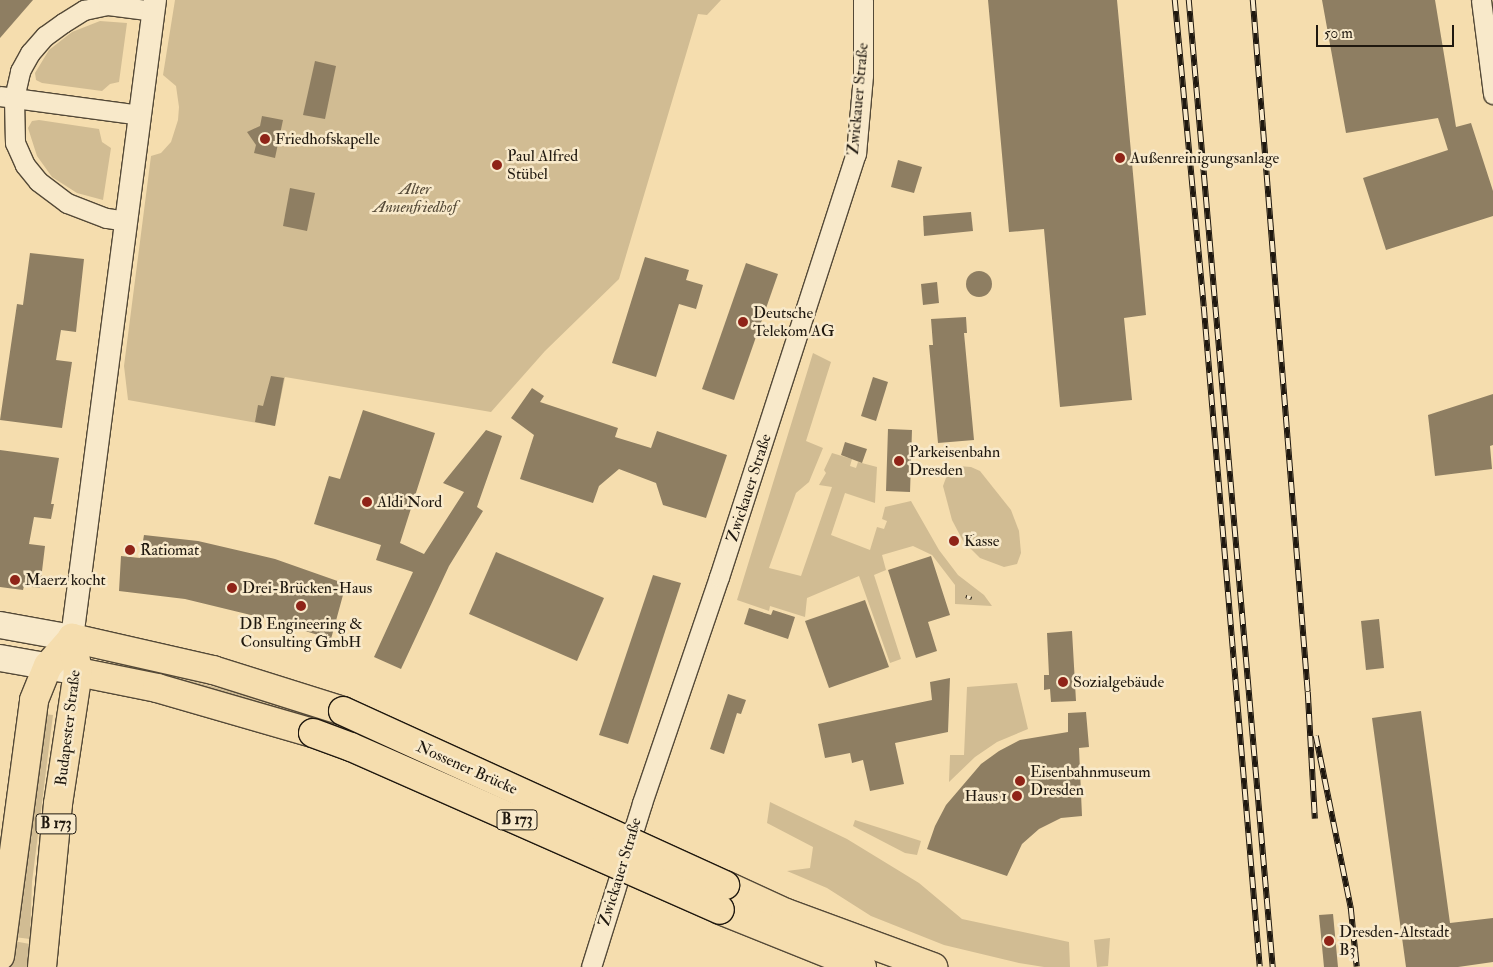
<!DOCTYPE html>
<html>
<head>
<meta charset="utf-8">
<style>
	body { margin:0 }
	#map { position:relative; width:1493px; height:967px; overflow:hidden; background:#f5ddae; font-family:"IM FELL Double Pica",serif }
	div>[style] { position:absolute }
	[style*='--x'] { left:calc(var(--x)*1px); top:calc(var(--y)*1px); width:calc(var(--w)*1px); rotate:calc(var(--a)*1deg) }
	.green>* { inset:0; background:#d1bc93 }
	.building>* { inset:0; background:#8e7e62 }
	.round { border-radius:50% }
	.roads { filter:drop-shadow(1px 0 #544937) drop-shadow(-1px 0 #544937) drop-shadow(0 1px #544937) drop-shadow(0 -1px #544937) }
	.minor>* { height:19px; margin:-9.5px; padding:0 9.5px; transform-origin:9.5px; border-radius:9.5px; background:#f8e9ca }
	.tertiary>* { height:22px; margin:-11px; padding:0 11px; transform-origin:11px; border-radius:11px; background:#f8e9ca }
	.secondary>* { height:26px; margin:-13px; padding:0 13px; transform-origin:13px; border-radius:13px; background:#f8e9ca }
	.primary>* { height:28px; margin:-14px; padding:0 14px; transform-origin:14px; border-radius:14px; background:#f5ddae }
	.rail>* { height:5.5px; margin-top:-2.75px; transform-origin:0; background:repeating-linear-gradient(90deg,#f8e9ca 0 11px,#1f180f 0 22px); box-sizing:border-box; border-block:1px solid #1f180f }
	.bridges { filter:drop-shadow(1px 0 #1f180f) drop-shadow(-1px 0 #1f180f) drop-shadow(0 1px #1f180f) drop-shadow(0 -1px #1f180f) }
	.primary-bridge>* { height:28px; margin:-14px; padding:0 14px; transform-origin:14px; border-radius:14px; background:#f5ddae }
	.dots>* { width:14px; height:14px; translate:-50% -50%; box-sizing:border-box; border:2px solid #f8e9ca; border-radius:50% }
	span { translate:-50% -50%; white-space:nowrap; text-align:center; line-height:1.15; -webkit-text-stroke:5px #f8e9ca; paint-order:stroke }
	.shield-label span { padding:1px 4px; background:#f8e9ca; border:1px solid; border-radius:4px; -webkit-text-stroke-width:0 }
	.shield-label { font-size:15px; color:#1f180f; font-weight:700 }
	.street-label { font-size:16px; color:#1f180f }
	.poi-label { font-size:16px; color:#1f180f }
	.left { translate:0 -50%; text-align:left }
	.right { translate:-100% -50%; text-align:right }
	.park-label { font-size:16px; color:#544937; font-style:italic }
	.scale { position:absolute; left:1316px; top:25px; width:138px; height:22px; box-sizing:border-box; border:2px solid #1f180f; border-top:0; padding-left:6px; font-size:15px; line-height:18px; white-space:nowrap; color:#1f180f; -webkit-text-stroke:4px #f8e9ca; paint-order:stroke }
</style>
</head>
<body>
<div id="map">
	<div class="green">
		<div style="clip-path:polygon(175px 0,721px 0,707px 15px,698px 14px,619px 279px,545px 351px,491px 412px,285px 377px,275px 426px,128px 400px,124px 366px,151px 156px,161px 153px,171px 142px,178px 120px,179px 107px,176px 86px,163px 75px)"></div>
		<div style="clip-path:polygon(100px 21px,127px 23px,119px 82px,110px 84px,102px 91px,42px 83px,36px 80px,35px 73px,49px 50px,72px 32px)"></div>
		<div style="clip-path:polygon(39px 120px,99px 129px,102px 142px,111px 148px,103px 200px,77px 193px,52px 177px,37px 156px,28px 128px,32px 121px)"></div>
		<div style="clip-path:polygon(813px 353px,831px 362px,806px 441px,823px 448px,809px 482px,796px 493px,769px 568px,801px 576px,832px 487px,819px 485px,826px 473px,824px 470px,832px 453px,852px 459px,850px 466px,856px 468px,858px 462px,877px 467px,875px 503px,845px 493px,831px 535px,870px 550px,877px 527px,884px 529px,887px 521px,882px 519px,885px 507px,911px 501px,939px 550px,958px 575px,984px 595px,992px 606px,955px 604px,955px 585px,932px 555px,913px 546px,882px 555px,886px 570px,874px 575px,901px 659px,890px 663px,859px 576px,807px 598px,805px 617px,770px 606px,769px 611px,737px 600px)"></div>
		<div style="clip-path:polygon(958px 466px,971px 467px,980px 471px,1011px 510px,1019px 531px,1021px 553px,1017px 564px,1004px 567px,980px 558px,963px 541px,952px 520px,943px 486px,947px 475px)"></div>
		<div style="clip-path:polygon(137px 667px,250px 696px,367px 733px,438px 768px,326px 727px,135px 673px)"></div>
		<div style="clip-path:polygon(1017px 683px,1028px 729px,997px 742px,975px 757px,949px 782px,950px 755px,964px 755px,967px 687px)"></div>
		<div style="clip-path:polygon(43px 714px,53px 715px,32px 882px,30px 939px,14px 937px)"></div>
		<div style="clip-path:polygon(770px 802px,847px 839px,919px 883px,962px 919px,1069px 942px,1070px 967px,1044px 967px,1019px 963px,944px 945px,871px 916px,827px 888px,787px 871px,810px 868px,813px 847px,767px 823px)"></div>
		<div style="clip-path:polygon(855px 820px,921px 841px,917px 855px,905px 853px,853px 826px)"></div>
		<div style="clip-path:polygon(1110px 938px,1108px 966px,1097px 967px,1094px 940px)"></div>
		<div style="clip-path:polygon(13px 941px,30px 944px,31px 967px,10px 967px)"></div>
	</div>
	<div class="building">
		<div style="clip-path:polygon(0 0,33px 0,0 38px)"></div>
		<div style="clip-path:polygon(988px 0,1117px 0,1146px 315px,1124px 318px,1132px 400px,1060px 407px,1044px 229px,1009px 232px)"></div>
		<div style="clip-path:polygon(1322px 0,1435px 0,1456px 127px,1471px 123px,1493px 191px,1493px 216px,1386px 250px,1363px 178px,1448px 150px,1438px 118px,1346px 133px)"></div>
		<div style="clip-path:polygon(315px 61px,336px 66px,325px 119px,303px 115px)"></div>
		<div style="clip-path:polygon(262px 116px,283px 120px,275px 158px,254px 153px,256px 145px,247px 132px,260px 126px)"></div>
		<div style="clip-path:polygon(898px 160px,922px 167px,914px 193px,891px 187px)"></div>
		<div style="clip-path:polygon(290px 188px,315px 193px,307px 231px,283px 226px)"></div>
		<div style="clip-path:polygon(971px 212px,973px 231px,924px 236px,923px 216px)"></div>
		<div style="clip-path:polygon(30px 253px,84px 259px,76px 332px,61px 330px,56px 360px,72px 362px,62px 428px,0 420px,17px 304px,23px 305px)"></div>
		<div style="clip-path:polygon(645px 257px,689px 270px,686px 280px,703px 285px,696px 309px,679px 304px,656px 377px,612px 363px)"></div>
		<div style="clip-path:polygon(746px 263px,778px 274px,734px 400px,702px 389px)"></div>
		<div class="round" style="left:966px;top:271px;width:26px;height:26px"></div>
		<div style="clip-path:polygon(937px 282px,939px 303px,923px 305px,921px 284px)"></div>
		<div style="clip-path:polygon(966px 317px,967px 333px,964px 333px,974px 440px,938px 443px,929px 345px,933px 345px,931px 319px)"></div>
		<div style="clip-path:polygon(271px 376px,284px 378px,275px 426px,255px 422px,258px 405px,263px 406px)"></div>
		<div style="clip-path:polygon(873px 377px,888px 382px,876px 421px,861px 416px)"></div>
		<div style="clip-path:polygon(532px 388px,544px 396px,540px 402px,618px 428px,615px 437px,651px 448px,657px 431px,727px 455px,706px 518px,663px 505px,656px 483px,619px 469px,599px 486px,593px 503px,520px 479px,534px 435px,511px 418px)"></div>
		<div style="clip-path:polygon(1493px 394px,1493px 445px,1490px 446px,1492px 469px,1435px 476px,1428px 415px)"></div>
		<div style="clip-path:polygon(363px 410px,435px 433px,400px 543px,424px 554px,464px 492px,443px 483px,486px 430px,502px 436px,477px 507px,483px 511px,449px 566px,401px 669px,374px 657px,413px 572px,376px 560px,381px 545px,314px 524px,329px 476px,340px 479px)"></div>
		<div style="clip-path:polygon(888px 429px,912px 430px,910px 492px,886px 491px)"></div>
		<div style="clip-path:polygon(845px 442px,867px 449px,862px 463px,841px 455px)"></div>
		<div style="clip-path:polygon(0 450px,59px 458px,51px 504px,54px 504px,51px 519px,34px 517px,29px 544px,45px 546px,40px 588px,24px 586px,23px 590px,0 587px)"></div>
		<div style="clip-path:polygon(144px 535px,198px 541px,275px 559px,346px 584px,331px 639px,263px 618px,185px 599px,119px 591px,121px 556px,140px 558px)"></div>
		<div style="clip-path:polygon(496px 552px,604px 598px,577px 661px,469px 614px)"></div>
		<div style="clip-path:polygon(931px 556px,950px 615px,928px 622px,937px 651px,916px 658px,888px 570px)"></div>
		<div style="clip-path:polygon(653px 575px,681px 583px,628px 744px,599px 735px)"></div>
		<div style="clip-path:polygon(865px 600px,889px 667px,829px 688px,805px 621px)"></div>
		<div style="clip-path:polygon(749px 608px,771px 615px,773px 610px,795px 617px,788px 639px,744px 624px)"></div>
		<div style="clip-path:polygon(1379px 619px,1384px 668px,1366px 670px,1361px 621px)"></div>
		<div style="clip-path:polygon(1072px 631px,1076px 701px,1051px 702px,1050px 689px,1044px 690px,1044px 675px,1049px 675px,1047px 633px)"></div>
		<div style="clip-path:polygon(950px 678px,948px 732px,895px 743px,904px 784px,870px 791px,863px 760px,852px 763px,850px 753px,825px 758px,818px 724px,932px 700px,930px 682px)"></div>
		<div style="clip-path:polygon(728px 694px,746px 700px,741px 714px,737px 713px,724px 754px,710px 749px)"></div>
		<div style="clip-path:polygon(1421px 711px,1450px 923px,1493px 918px,1493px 962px,1458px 967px,1406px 967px,1372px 718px)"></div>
		<div style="clip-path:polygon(1086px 712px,1089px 747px,1079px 748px,1082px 816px,1061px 818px,1039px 829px,1022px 844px,1007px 876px,927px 849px,935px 826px,946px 805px,981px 764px,999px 751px,1020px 740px,1068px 732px,1068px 713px)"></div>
		<div style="clip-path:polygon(1333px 914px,1338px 967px,1324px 967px,1319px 915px)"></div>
	</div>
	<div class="roads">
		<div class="minor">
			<div style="--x:1481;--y:0;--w:95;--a:82.7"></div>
			<div style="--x:0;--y:96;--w:141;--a:7.7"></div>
			<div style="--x:126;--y:221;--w:20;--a:-171"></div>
			<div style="--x:106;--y:218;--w:42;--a:-159"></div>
			<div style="--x:67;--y:203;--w:36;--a:-143"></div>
			<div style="--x:38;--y:181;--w:21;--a:-129"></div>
			<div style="--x:25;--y:165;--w:24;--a:-114"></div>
			<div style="--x:15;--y:143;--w:45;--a:-91.3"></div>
			<div style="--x:14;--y:98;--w:28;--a:-77"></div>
			<div style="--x:20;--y:71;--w:21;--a:-61"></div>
			<div style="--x:30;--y:53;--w:23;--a:-49"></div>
			<div style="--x:45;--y:36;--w:22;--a:-36"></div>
			<div style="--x:63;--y:23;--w:25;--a:-32"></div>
			<div style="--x:84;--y:10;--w:25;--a:-12"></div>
			<div style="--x:108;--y:5;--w:45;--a:7.6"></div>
			<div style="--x:591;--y:967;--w:172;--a:-72.7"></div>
			<div style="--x:642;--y:803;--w:239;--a:-71.2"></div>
			<div style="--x:719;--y:577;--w:445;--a:-72.1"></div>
			<div style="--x:856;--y:154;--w:79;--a:-84.9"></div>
			<div style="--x:863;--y:75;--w:75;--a:-90"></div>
		</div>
		<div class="tertiary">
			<div style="--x:72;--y:638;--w:643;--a:-82.59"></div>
		</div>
		<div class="secondary">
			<div style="--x:0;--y:625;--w:73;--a:10.2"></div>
			<div style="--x:0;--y:658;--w:69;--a:10"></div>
		</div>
		<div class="primary">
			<div style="--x:72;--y:638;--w:145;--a:12.8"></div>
			<div style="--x:213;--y:670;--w:136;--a:17.5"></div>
			<div style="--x:78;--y:672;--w:81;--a:11.4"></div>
			<div style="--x:157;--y:688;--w:162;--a:16.1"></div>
			<div style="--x:725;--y:885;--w:67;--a:24.7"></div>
			<div style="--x:786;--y:913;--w:157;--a:20.2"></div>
			<div style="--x:720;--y:910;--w:153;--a:21.9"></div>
			<div style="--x:0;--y:956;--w:258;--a:-82.4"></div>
			<div style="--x:34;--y:700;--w:37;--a:-68"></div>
			<div style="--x:48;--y:666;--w:37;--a:-49"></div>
			<div style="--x:42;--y:967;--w:164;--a:-84.4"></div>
			<div style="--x:58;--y:804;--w:134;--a:-81.4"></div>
			<div style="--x:78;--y:672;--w:35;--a:-100"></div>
		</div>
	</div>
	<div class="rail">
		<div style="--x:1175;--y:0;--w:308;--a:84.6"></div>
		<div style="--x:1204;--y:307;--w:662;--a:85.15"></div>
		<div style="--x:1189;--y:0;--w:971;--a:85.04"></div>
		<div style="--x:1253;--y:0;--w:694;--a:85.46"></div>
		<div style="--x:1308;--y:692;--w:127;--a:86.8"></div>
		<div style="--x:968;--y:599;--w:3;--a:-72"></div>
		<div style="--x:1316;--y:736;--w:176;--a:78.5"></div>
		<div style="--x:1351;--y:908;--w:59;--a:84.2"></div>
	</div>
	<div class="bridges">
		<div class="primary-bridge">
			<div style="--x:343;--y:711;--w:420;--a:24.5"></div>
			<div style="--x:313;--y:733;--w:40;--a:20.2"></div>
			<div style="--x:351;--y:747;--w:403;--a:23.8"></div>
		</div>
	</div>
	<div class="dots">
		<div style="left:265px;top:139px;background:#8f2418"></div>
		<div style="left:1120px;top:158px;background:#8f2418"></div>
		<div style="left:497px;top:165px;background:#8f2418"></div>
		<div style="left:743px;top:322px;background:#8f2418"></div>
		<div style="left:899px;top:461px;background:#8f2418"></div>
		<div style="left:367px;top:502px;background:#8f2418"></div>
		<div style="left:954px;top:541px;background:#8f2418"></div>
		<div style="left:130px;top:550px;background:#8f2418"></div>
		<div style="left:15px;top:580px;background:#8f2418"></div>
		<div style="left:232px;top:588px;background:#8f2418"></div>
		<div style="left:301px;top:606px;background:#8f2418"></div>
		<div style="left:1063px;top:682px;background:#8f2418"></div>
		<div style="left:1020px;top:781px;background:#8f2418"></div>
		<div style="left:1017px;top:796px;background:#8f2418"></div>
		<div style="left:1329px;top:941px;background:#8f2418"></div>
	</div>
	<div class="shield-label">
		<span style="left:517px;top:820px">B 173</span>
		<span style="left:56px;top:824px">B 173</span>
	</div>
	<div class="street-label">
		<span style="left:858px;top:99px;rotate:-85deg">Zwickauer Straße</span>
		<span style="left:749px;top:488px;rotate:-72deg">Zwickauer Straße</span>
		<span style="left:68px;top:728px;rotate:-83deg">Budapester Straße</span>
		<span style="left:467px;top:768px;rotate:24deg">Nossener Brücke</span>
		<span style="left:620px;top:872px;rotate:-73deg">Zwickauer Straße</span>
	</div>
	<div class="poi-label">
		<span class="left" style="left:275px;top:139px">Friedhofskapelle</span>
		<span class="left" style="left:507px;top:165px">Paul Alfred<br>Stübel</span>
		<span class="left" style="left:1130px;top:158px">Außenreinigungsanlage</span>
		<span class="left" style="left:753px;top:322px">Deutsche<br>Telekom AG</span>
		<span class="left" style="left:909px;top:461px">Parkeisenbahn<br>Dresden</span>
		<span class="left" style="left:377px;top:502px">Aldi Nord</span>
		<span class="left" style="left:964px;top:541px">Kasse</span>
		<span class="left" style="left:140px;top:550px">Ratiomat</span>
		<span class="left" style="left:25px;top:580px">Maerz kocht</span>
		<span class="left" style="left:242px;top:588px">Drei-Brücken-Haus</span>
		<span style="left:301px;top:633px">DB Engineering &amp;<br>Consulting GmbH</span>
		<span class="left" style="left:1073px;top:682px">Sozialgebäude</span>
		<span class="left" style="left:1030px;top:781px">Eisenbahnmuseum<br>Dresden</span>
		<span class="right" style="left:1007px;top:796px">Haus 1</span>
		<span class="left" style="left:1339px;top:941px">Dresden-Altstadt<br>B3</span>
	</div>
	<div class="park-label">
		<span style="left:415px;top:198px">Alter<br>Annenfriedhof</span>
	</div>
	<div class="scale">50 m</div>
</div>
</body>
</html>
